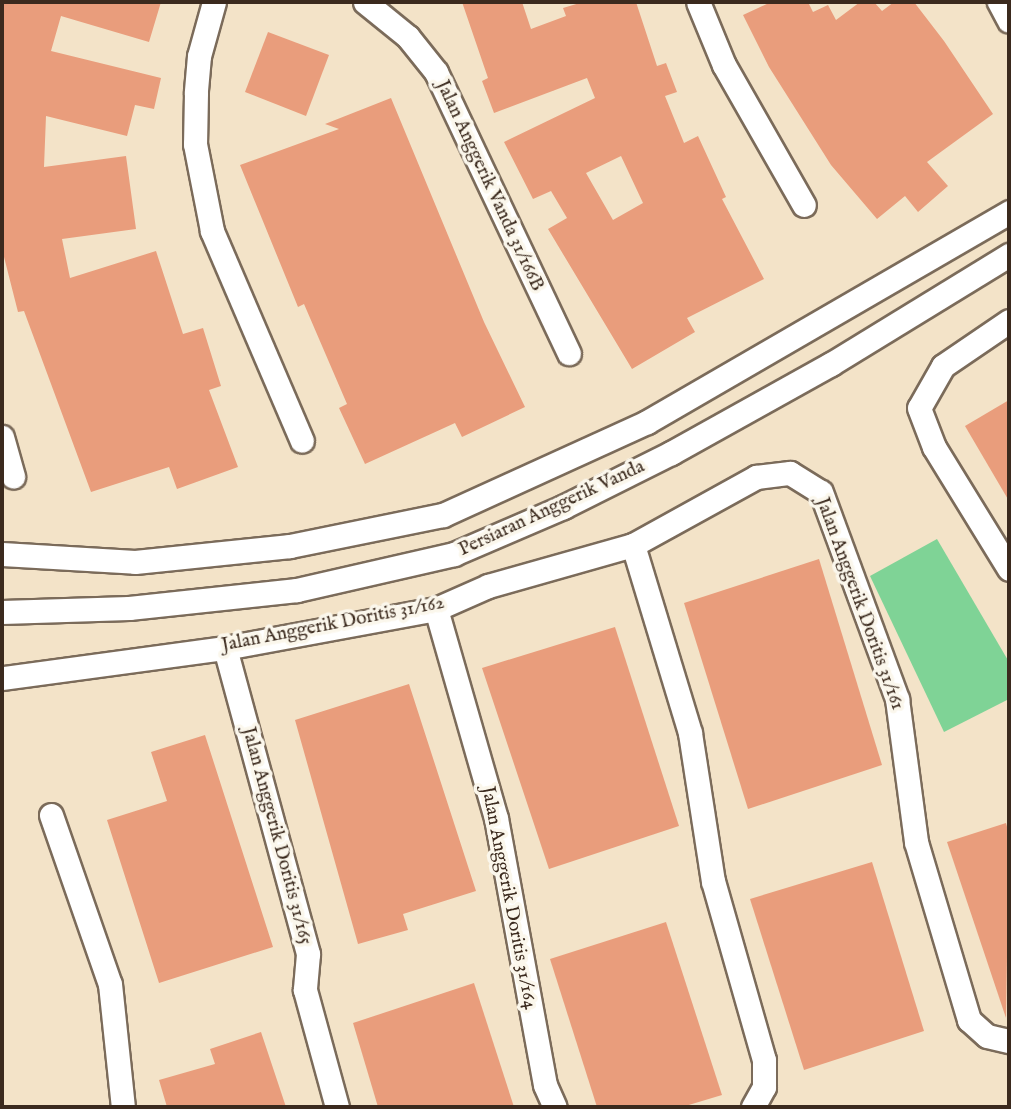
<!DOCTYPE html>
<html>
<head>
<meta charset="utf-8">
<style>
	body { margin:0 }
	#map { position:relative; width:1011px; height:1109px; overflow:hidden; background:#f3e3c8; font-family:"IM FELL English",serif }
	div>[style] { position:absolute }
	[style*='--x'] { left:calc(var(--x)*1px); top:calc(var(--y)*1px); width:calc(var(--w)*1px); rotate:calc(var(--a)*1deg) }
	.green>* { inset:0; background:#7fd396 }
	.building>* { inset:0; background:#e99d7c }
	.roads { filter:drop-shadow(2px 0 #7b6b5a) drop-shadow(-2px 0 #7b6b5a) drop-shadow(0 2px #7b6b5a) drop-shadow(0 -2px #7b6b5a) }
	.minor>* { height:23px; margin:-11.5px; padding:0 11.5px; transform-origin:11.5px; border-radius:11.5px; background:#fff }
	span { translate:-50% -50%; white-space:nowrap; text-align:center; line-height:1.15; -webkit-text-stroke:7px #fbf7ec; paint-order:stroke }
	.street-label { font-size:19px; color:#3b2a1e }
	.frame { position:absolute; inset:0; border:4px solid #3b2a1e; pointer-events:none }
</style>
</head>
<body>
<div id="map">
	<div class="green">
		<div style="clip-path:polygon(937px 539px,1009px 662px,1009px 699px,944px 732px,870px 576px)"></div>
	</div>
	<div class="building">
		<div style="clip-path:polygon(2px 2px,161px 2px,149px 42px,61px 16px,51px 51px,161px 78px,154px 109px,135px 105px,127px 136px,46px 116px,44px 167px,126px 156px,136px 229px,62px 239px,70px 278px,156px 251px,183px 334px,203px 328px,221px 386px,209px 390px,238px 467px,177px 489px,169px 467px,91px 492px,24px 311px,18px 312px,2px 249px)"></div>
		<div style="clip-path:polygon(evenodd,462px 2px,522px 2px,531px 29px,566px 16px,563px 8px,583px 2px,636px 2px,657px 66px,666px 63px,677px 92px,665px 96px,684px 143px,698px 136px,726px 197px,722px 199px,764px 279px,687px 318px,695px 332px,632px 369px,548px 229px,567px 218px,551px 191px,533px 199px,504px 142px,595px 98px,587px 78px,494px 113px,482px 81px,488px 78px,462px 2px,621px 156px,643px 203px,613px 220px,586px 173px,621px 156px)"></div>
		<div style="clip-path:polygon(771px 2px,808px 2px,813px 12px,828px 5px,836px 20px,860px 2px,874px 2px,882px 11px,894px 2px,914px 2px,944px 41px,993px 114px,927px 162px,948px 186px,918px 212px,905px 196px,877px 219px,831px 165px,769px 67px,743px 15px)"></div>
		<div style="clip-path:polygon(268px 32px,329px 55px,306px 116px,245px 92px)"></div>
		<div style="clip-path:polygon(391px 98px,484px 322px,525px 407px,462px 437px,455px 423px,365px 464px,339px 408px,347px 404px,304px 304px,298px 307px,240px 165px,339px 129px,325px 124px)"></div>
		<div style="clip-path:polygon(1009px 400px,1009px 501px,965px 426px)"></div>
		<div style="clip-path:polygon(819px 559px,882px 765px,748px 809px,684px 603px)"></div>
		<div style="clip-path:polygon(615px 627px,679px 826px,549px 869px,482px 668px)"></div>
		<div style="clip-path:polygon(409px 684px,476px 891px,403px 914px,408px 930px,358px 944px,295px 720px)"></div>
		<div style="clip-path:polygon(205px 735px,273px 947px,159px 983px,107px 820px,167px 801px,151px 752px)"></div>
		<div style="clip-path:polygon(1006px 823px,1009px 834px,1006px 1018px,947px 842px)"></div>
		<div style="clip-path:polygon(872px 862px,924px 1031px,804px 1070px,750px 899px)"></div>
		<div style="clip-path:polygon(666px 922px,722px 1095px,682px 1107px,597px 1107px,550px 959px)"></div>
		<div style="clip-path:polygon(474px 983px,514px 1107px,378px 1107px,353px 1023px)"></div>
		<div style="clip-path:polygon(261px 1032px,286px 1107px,167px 1107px,159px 1080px,215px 1064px,210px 1049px)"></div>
	</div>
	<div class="roads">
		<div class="minor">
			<div style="--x:214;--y:2;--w:56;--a:105.5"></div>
			<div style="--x:199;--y:56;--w:37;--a:95"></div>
			<div style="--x:196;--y:93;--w:51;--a:91.1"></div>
			<div style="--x:195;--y:144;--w:89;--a:78.9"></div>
			<div style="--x:212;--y:231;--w:228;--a:66.8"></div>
			<div style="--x:365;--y:2;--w:55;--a:39.1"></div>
			<div style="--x:408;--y:37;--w:45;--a:51.3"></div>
			<div style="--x:436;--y:72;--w:311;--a:64.7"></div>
			<div style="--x:698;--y:2;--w:68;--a:67.6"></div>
			<div style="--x:724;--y:65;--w:161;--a:60.3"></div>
			<div style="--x:999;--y:2;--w:21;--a:62"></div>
			<div style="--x:1009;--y:321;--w:80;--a:145.7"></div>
			<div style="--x:943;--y:366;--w:48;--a:119.7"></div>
			<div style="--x:919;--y:408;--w:42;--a:69"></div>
			<div style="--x:934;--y:447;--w:143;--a:58.4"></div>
			<div style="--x:2;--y:437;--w:41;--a:74.2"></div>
			<div style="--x:633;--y:545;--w:196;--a:73.1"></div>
			<div style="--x:690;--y:733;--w:150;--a:81.2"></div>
			<div style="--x:713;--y:881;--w:186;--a:74.1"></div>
			<div style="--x:764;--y:1060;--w:27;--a:90"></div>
			<div style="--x:764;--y:1087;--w:23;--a:119"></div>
			<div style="--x:2;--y:554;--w:133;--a:3.4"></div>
			<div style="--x:135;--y:562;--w:156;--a:-5.9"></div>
			<div style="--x:290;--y:546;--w:156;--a:-11.5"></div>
			<div style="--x:443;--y:515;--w:224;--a:-24.5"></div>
			<div style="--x:647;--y:422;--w:419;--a:-30.1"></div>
			<div style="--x:436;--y:609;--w:217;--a:74"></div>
			<div style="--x:496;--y:818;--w:271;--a:79.6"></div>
			<div style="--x:545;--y:1085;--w:24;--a:66"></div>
			<div style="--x:2;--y:612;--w:127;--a:-1.8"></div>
			<div style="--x:129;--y:608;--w:169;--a:-6.1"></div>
			<div style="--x:297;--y:590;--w:161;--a:-12.9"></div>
			<div style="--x:454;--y:554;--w:119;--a:-23.3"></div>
			<div style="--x:563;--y:507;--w:121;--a:-26.6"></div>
			<div style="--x:671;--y:453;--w:183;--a:-29.1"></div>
			<div style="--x:831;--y:364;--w:209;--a:-31.5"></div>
			<div style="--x:225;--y:648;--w:317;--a:74.8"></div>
			<div style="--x:308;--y:954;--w:36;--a:95"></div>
			<div style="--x:305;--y:990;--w:121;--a:74.7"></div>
			<div style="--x:3;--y:678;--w:224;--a:-7.7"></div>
			<div style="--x:225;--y:648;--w:215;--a:-10.5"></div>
			<div style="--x:436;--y:609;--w:57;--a:-23.9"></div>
			<div style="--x:488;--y:586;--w:151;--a:-15.8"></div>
			<div style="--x:633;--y:545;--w:141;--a:-28.9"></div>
			<div style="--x:756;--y:477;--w:34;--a:-7"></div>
			<div style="--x:790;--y:473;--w:36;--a:32"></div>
			<div style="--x:821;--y:492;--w:221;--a:69.8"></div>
			<div style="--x:897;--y:699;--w:144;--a:82.4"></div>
			<div style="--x:916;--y:842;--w:186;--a:73.4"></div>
			<div style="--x:969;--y:1020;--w:24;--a:42"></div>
			<div style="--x:987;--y:1036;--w:23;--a:13"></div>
			<div style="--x:51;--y:815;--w:179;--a:70.8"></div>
			<div style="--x:110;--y:984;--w:124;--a:84"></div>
		</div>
	</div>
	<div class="street-label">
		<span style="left:489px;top:186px;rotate:65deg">Jalan Anggerik Vanda 31/166B</span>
		<span style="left:552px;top:509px;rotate:-25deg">Persiaran Anggerik Vanda</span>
		<span style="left:859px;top:604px;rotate:70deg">Jalan Anggerik Doritis 31/161</span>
		<span style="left:333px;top:625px;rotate:-11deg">Jalan Anggerik Doritis 31/162</span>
		<span style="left:276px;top:836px;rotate:75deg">Jalan Anggerik Doritis 31/165</span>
		<span style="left:508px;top:898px;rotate:79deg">Jalan Anggerik Doritis 31/164</span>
	</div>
	<div class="frame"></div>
</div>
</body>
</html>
